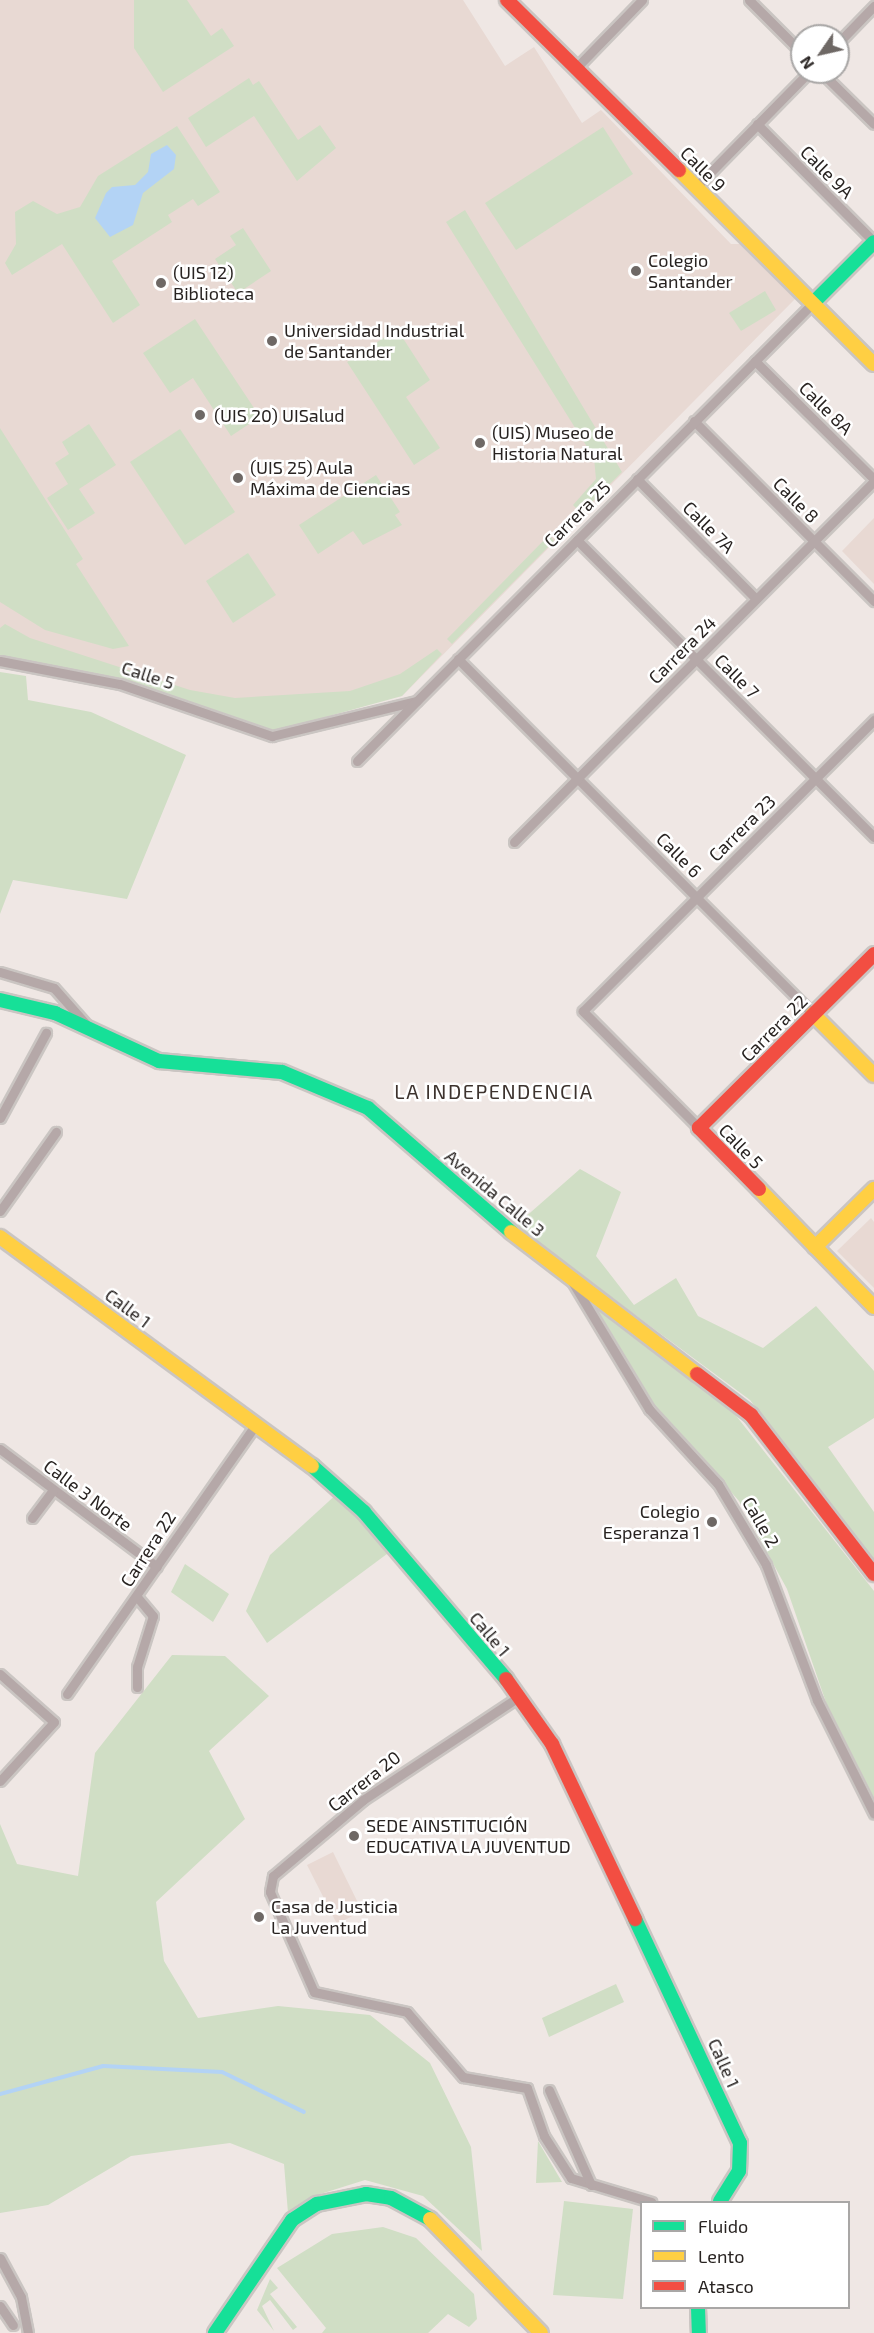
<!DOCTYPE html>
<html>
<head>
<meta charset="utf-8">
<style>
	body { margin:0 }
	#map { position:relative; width:874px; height:2333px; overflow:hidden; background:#efe7e4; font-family:"Exo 2",sans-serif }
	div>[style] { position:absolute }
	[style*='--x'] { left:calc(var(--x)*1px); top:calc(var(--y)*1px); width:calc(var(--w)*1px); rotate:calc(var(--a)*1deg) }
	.built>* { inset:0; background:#e8d9d3 }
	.green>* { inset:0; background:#d0dec5 }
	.water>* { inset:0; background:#b3d3f5 }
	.stream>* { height:4px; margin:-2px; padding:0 2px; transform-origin:2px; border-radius:2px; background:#b3d3f5 }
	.roads { filter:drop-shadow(2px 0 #cac5c2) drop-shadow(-2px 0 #cac5c2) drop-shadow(0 2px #cac5c2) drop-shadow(0 -2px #cac5c2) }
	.street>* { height:9px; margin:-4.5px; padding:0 4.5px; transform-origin:4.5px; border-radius:4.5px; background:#b5a8a8 }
	.fast>* { height:14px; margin:-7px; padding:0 7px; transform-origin:7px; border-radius:7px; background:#16e098 }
	.slow>* { height:14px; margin:-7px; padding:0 7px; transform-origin:7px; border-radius:7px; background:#ffcf43 }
	.jam>* { height:14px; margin:-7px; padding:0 7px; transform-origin:7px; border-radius:7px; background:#f24e42 }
	.dots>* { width:16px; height:16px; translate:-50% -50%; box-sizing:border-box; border:3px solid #fff; border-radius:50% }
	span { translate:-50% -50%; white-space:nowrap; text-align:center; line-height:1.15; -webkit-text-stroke:5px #fff; paint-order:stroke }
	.street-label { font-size:18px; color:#282321 }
	.poi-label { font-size:18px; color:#282321 }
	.left { translate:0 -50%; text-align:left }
	.right { translate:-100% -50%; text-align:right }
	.neighbourhood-label { font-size:20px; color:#3d332e; letter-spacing:1.5px }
	.legend { position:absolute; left:640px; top:2201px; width:210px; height:108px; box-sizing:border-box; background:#fff; border:2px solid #a9a7a6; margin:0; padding:8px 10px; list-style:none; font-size:18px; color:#282321 }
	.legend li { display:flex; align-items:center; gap:12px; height:30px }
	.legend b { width:30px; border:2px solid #a9a7a6 }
	.north { position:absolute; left:790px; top:24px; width:60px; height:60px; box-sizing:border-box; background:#fff; border:2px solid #a9a7a6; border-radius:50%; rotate:236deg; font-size:16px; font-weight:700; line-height:24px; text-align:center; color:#282321 }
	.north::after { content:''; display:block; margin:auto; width:21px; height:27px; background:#6e6865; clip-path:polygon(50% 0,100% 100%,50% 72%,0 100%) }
</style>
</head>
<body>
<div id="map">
	<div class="built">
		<div style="clip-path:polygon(0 0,463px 0,505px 66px,534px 47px,582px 123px,601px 110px,731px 244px,743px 244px,796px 298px,402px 696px,233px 717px,130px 681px,0 657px)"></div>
		<div style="clip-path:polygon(874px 518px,874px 584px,842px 551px)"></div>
		<div style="clip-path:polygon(871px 1218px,874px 1222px,874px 1288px,837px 1251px)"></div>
		<div style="clip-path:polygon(333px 1852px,362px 1911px,337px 1924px,307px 1865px)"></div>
	</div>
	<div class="green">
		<div style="clip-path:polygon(134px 0,187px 0,211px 36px,222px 28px,234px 46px,163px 92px,134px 48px)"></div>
		<div style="clip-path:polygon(249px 78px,253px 85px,259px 81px,298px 140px,320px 125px,336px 148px,297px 181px,254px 116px,206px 147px,188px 118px)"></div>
		<div style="clip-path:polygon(177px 126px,220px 192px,198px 206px,193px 199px,168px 215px,172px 222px,112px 261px,140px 305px,113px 323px,62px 244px,12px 275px,5px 263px,16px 244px,15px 212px,33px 201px,57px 214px,80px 207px,98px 176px)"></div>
		<div style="clip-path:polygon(603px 127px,633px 174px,516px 250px,485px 203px)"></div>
		<div style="clip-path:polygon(465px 210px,622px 472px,581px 513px,573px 505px,596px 479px,594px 458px,446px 222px)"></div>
		<div style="clip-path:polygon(243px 228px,271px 271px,238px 293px,215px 259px,236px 245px,230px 236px)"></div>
		<div style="clip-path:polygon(765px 291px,776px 310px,741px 331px,729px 313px)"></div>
		<div style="clip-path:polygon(195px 319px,260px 417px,231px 436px,193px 378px,170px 393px,143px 353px)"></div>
		<div style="clip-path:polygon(397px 329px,430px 380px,406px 397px,440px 448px,414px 465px,347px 362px)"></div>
		<div style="clip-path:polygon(89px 424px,116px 465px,79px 489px,95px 513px,68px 530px,47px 498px,68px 484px,55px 463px,69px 454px,62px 442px)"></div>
		<div style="clip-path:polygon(0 428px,83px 559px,76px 564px,129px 646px,113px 649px,45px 630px,0 602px)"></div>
		<div style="clip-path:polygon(180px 429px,235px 512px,185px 545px,130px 462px)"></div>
		<div style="clip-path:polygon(376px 475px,400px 512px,395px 515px,402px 525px,363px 545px,353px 531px,318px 554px,299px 525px)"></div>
		<div style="clip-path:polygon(549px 535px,554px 541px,452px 644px,447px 639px)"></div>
		<div style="clip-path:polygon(248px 553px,276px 595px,233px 623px,206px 581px)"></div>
		<div style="clip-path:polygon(5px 624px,30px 638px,190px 690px,235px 698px,350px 691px,400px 674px,437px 649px,442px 654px,402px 696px,271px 732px,130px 681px,0 657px,0 628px)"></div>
		<div style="clip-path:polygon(0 672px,26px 676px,28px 700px,91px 712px,186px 755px,127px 899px,13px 880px,0 914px)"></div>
		<div style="clip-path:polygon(580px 1169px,621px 1192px,596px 1256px,634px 1305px,676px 1278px,698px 1316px,763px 1348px,816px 1306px,874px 1371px,874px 1418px,828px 1447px,874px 1512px,874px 1559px,750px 1400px,515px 1226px)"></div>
		<div style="clip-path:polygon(584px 1296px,730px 1408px,874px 1591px,874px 1799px,830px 1714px,787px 1589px,739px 1501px,656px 1407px)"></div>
		<div style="clip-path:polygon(340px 1491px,395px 1548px,267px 1643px,246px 1611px,270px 1555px)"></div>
		<div style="clip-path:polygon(185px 1564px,229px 1594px,213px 1622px,171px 1592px)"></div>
		<div style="clip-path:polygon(172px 1655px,225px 1656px,269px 1696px,209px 1751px,245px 1819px,156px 1902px,164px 1961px,198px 2018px,278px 2006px,370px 2015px,430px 2063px,471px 2147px,482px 2251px,423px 2196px,365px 2180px,314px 2196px,288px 2213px,284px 2164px,230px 2143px,131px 2156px,48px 2205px,0 2213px,0 1824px,17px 1864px,78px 1876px,95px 1753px)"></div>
		<div style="clip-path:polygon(616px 1984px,624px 2002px,549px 2037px,542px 2018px)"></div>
		<div style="clip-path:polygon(538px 2141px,562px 2182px,536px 2183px)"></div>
		<div style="clip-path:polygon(564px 2201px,633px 2209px,623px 2299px,553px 2295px)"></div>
		<div style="clip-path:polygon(383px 2227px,416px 2238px,474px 2294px,477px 2319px,469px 2327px,448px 2314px,428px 2333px,322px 2333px,326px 2328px,277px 2268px,332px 2234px)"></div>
		<div style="clip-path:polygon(270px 2279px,278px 2288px,270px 2294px,297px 2327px,293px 2330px,270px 2300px,262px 2306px,274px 2331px,257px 2310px)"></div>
	</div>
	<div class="water">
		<div style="clip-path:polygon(167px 145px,176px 155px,174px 169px,143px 193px,133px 225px,110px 237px,95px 218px,106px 193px,112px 187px,135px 185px,148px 172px,151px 154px)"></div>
	</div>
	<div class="stream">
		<div style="--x:0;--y:2094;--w:107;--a:-15.2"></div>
		<div style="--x:103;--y:2066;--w:119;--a:2.9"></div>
		<div style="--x:222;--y:2072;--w:91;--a:26"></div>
	</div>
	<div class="roads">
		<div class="street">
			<div style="--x:749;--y:0;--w:75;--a:45"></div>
			<div style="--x:838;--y:43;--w:52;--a:-45.8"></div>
			<div style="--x:576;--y:68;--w:95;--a:-45.9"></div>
			<div style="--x:821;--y:72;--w:74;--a:44.5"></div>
			<div style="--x:757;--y:124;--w:166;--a:45.2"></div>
			<div style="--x:696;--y:187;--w:161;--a:-45.5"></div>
			<div style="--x:755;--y:361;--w:168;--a:44.8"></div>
			<div style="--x:694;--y:421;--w:255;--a:45"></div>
			<div style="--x:637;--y:479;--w:169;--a:45.2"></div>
			<div style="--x:577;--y:540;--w:420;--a:45"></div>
			<div style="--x:458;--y:659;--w:502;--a:45"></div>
			<div style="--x:0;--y:661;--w:122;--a:10.9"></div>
			<div style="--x:120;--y:684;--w:161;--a:18.9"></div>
			<div style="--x:272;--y:736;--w:149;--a:-13.6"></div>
			<div style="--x:357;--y:761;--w:646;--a:-45.13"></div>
			<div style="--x:514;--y:842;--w:510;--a:-45.08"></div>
			<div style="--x:0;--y:972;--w:56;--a:16.5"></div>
			<div style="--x:54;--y:988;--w:48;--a:48.4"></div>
			<div style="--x:0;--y:1118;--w:97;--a:-61.6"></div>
			<div style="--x:699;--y:1128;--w:165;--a:-134.8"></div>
			<div style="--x:583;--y:1011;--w:412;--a:-45"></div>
			<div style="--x:0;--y:1211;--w:97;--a:-54.7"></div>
			<div style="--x:570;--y:1278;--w:153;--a:58.9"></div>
			<div style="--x:649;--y:1409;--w:102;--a:47.4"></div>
			<div style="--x:718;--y:1484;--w:94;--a:59.3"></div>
			<div style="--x:766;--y:1565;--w:144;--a:69.3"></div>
			<div style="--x:817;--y:1700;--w:127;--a:63.4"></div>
			<div style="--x:0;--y:1449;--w:196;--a:36.9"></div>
			<div style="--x:32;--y:1518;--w:35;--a:-53"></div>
			<div style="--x:0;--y:1674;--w:72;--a:41.6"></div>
			<div style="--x:54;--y:1722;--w:80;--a:132.5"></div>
			<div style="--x:137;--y:1687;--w:20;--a:-90"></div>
			<div style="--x:137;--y:1667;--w:53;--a:-72.6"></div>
			<div style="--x:153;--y:1616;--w:23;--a:-130"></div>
			<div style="--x:67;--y:1694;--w:331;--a:-55"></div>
			<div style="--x:520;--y:1696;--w:188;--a:146.5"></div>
			<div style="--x:363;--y:1800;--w:118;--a:139.8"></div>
			<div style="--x:273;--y:1876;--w:16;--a:101"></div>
			<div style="--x:270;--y:1892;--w:109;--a:66.3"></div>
			<div style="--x:314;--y:1992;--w:95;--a:12.1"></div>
			<div style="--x:407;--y:2012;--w:86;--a:49.3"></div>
			<div style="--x:463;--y:2077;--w:65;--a:9.8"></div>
			<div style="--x:527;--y:2088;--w:51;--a:70.5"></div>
			<div style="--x:544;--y:2136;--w:50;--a:57.3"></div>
			<div style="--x:571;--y:2178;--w:84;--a:16.7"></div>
			<div style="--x:549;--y:2090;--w:104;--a:66.1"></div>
			<div style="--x:0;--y:2258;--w:44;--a:61.7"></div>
			<div style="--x:21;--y:2297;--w:37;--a:79"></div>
			<div style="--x:0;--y:2306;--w:23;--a:56"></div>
		</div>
		<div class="fast">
			<div style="--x:813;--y:303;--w:86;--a:-45"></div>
			<div style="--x:0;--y:1000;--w:57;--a:13.3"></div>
			<div style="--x:55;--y:1013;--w:115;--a:24.8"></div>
			<div style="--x:159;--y:1061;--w:123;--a:5.1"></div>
			<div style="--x:282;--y:1072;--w:93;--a:22.7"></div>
			<div style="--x:368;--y:1108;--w:189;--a:40.9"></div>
			<div style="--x:312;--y:1466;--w:69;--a:41.5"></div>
			<div style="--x:364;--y:1512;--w:219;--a:49.6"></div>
			<div style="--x:635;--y:1919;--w:247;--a:64.9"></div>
			<div style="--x:740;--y:2143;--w:28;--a:92"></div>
			<div style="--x:739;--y:2171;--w:36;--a:122"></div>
			<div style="--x:698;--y:2308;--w:25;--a:88"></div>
			<div style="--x:215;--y:2333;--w:137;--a:-55.7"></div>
			<div style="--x:292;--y:2220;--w:30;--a:-33"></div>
			<div style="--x:317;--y:2204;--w:50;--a:-11.5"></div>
			<div style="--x:366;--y:2194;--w:25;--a:9"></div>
			<div style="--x:391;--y:2198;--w:44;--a:28.3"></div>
		</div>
		<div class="slow">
			<div style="--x:679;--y:170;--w:275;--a:44.9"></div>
			<div style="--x:813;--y:1014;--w:86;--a:45"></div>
			<div style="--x:759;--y:1189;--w:165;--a:45.7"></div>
			<div style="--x:511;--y:1232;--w:234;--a:37.4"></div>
			<div style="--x:0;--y:1237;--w:387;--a:36.3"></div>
			<div style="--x:815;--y:1247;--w:83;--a:-44.5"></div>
			<div style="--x:430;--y:2219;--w:159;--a:45.8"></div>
		</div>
		<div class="jam">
			<div style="--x:507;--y:0;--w:242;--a:44.7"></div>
			<div style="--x:759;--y:1189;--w:86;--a:-134.5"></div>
			<div style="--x:699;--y:1128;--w:247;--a:-44.8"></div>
			<div style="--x:697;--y:1374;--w:68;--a:37.2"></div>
			<div style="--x:751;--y:1415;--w:201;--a:52.3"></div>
			<div style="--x:506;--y:1679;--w:80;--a:54.7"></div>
			<div style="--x:552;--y:1744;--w:194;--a:64.6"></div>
		</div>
	</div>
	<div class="dots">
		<div style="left:636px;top:271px;background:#6e6865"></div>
		<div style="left:161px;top:283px;background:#6e6865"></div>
		<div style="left:272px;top:341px;background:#6e6865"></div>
		<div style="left:200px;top:415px;background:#6e6865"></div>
		<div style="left:480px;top:443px;background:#6e6865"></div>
		<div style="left:238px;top:478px;background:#6e6865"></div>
		<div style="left:712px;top:1522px;background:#6e6865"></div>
		<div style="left:354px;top:1836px;background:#6e6865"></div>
		<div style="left:259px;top:1917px;background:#6e6865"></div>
	</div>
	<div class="street-label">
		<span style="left:703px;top:169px;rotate:45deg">Calle 9</span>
		<span style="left:827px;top:172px;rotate:45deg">Calle 9A</span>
		<span style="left:826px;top:408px;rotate:45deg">Calle 8A</span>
		<span style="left:796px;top:500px;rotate:45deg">Calle 8</span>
		<span style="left:577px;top:514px;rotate:-45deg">Carrera 25</span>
		<span style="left:709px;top:527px;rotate:45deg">Calle 7A</span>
		<span style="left:682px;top:650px;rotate:-45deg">Carrera 24</span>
		<span style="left:148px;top:675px;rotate:18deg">Calle 5</span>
		<span style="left:737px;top:676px;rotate:45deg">Calle 7</span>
		<span style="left:742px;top:828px;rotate:-45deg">Carrera 23</span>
		<span style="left:679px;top:855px;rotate:45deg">Calle 6</span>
		<span style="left:774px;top:1028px;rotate:-45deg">Carrera 22</span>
		<span style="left:741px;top:1146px;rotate:46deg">Calle 5</span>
		<span style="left:495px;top:1193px;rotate:40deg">Avenida Calle 3</span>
		<span style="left:128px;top:1308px;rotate:37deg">Calle 1</span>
		<span style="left:88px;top:1495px;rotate:37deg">Calle 3 Norte</span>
		<span style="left:761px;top:1522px;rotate:60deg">Calle 2</span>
		<span style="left:148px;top:1549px;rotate:-57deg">Carrera 22</span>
		<span style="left:490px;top:1634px;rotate:50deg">Calle 1</span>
		<span style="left:364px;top:1781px;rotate:-38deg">Carrera 20</span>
		<span style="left:724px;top:2063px;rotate:66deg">Calle 1</span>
	</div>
	<div class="poi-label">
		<span class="left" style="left:648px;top:271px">Colegio<br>Santander</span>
		<span class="left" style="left:173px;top:283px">(UIS 12)<br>Biblioteca</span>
		<span class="left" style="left:284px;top:341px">Universidad Industrial<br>de Santander</span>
		<span class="left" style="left:214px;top:415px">(UIS 20) UISalud</span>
		<span class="left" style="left:492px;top:443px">(UIS) Museo de<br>Historia Natural</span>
		<span class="left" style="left:250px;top:478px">(UIS 25) Aula<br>Máxima de Ciencias</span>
		<span class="right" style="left:700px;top:1522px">Colegio<br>Esperanza 1</span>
		<span class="left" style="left:366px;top:1836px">SEDE AINSTITUCIÓN<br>EDUCATIVA LA JUVENTUD</span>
		<span class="left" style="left:271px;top:1917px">Casa de Justicia<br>La Juventud</span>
	</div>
	<div class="neighbourhood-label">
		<span style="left:494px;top:1091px">LA INDEPENDENCIA</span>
	</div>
	<ul class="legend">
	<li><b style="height:8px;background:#16e098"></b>Fluido</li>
	<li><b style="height:8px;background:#ffcf43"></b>Lento</li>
	<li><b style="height:8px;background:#f24e42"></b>Atasco</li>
	</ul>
	<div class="north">N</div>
</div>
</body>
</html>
